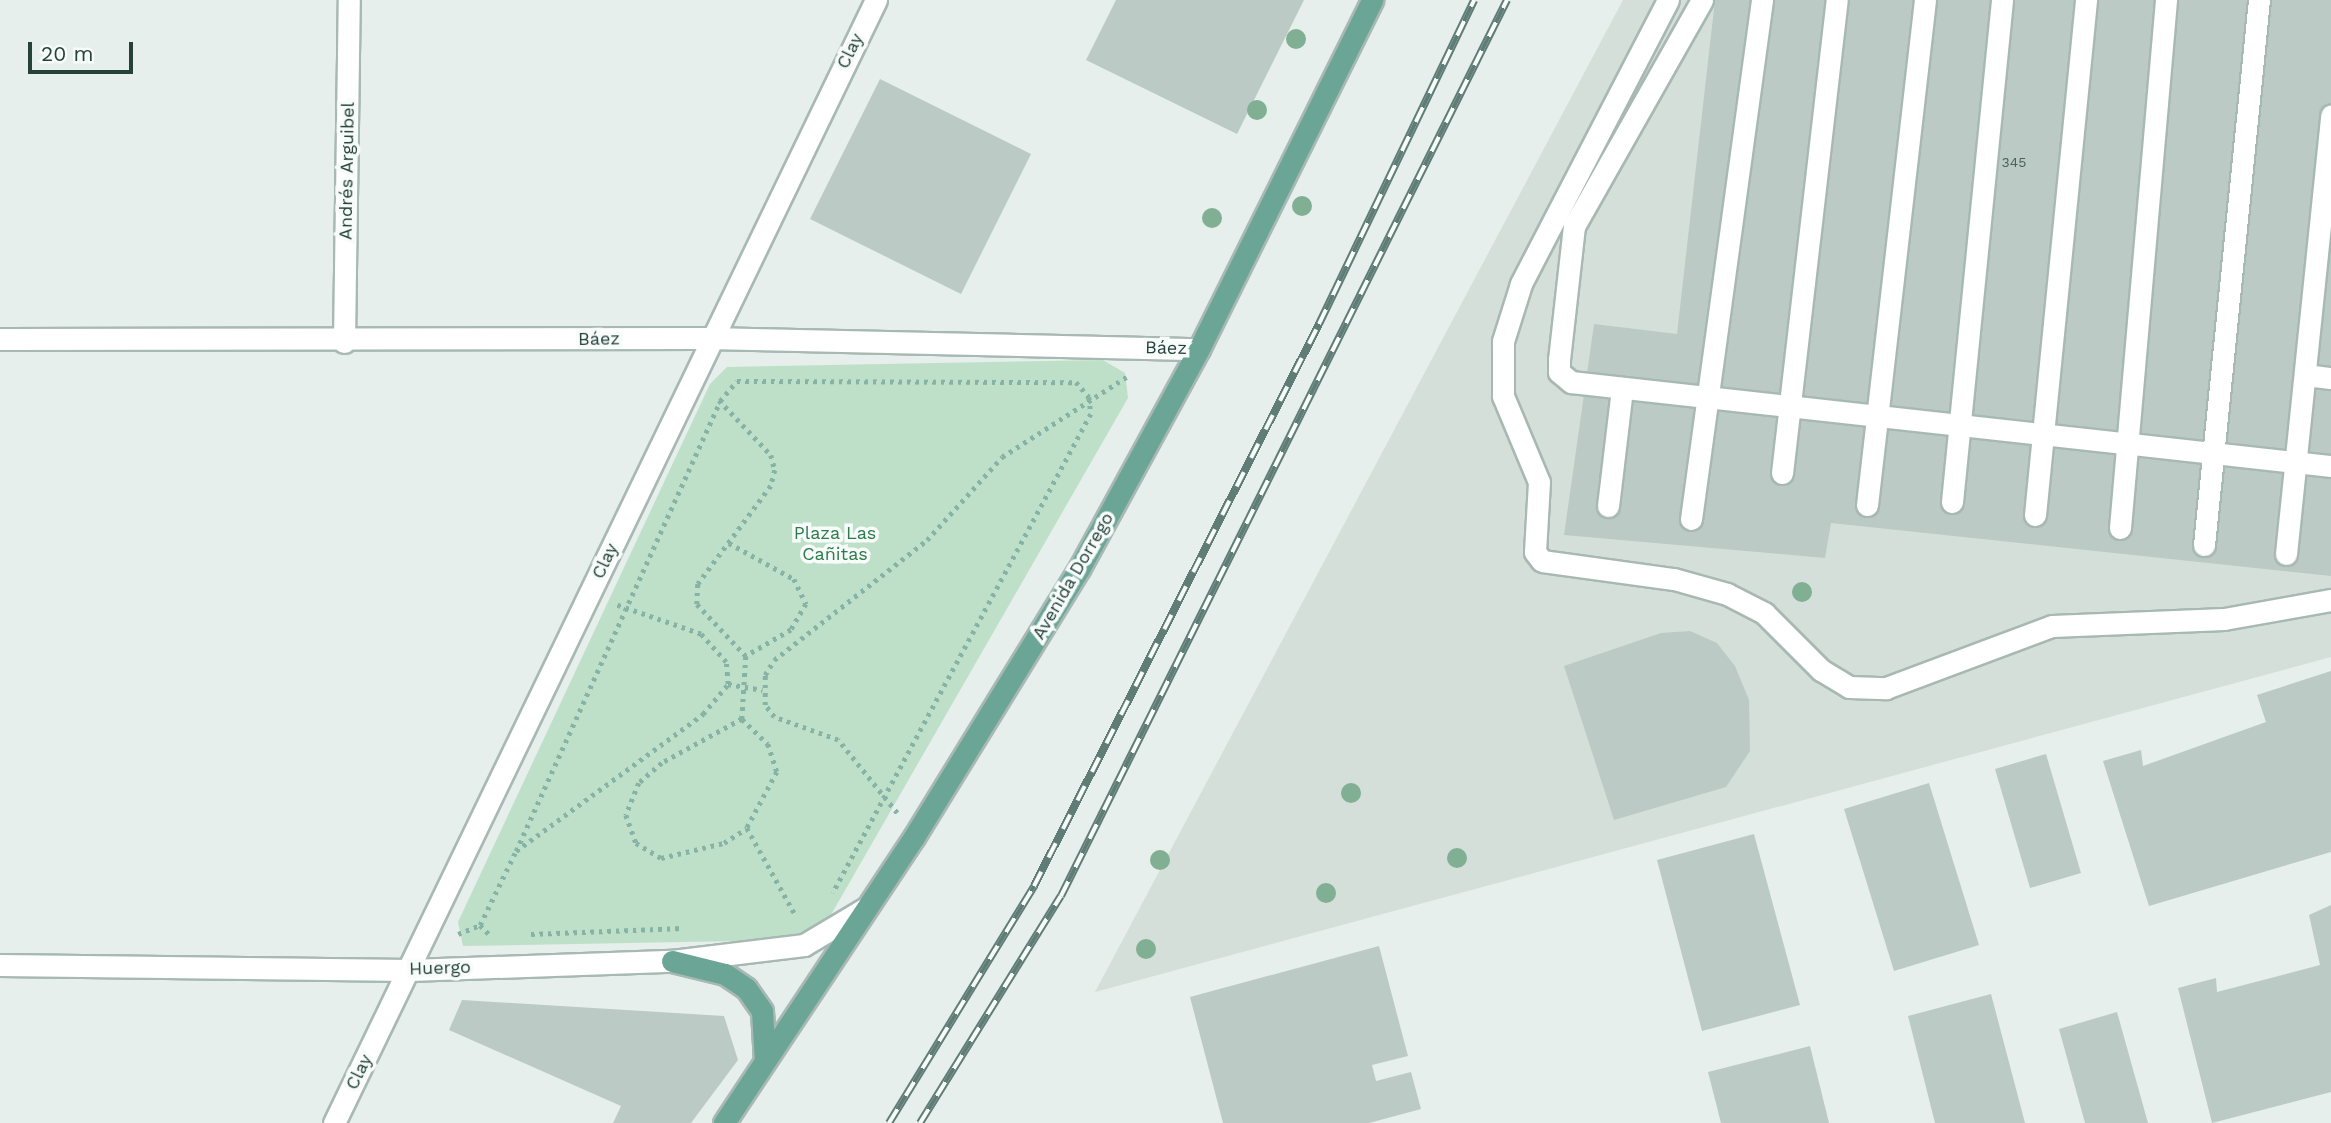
<!DOCTYPE html>
<html>
<head>
<meta charset="utf-8">
<style>
	body { margin:0 }
	#map { position:relative; width:2331px; height:1123px; overflow:hidden; background:#e6efeb; font-family:"Work Sans",sans-serif }
	div>[style] { position:absolute }
	[style*='--x'] { left:calc(var(--x)*1px); top:calc(var(--y)*1px); width:calc(var(--w)*1px); rotate:calc(var(--a)*1deg) }
	.built>* { inset:0; background:#d4dfda }
	.green>* { inset:0; background:#bfe0c8 }
	.building>* { inset:0; background:#bbcac4 }
	.path>* { height:4.5px; margin-top:-2.25px; transform-origin:0; background:repeating-linear-gradient(90deg,#86b3a5 0 3.5px,transparent 0 8.5px) }
	.roads { filter:drop-shadow(2px 0 #a8b8b2) drop-shadow(-2px 0 #a8b8b2) drop-shadow(0 2px #a8b8b2) drop-shadow(0 -2px #a8b8b2) }
	.minor>* { height:21px; margin:-10.5px; padding:0 10.5px; transform-origin:10.5px; border-radius:10.5px; background:#fff }
	.major>* { height:21px; margin:-10.5px; padding:0 10.5px; transform-origin:10.5px; border-radius:10.5px; background:#6aa596 }
	.rail>* { height:8px; margin-top:-4px; transform-origin:0; background:repeating-linear-gradient(90deg,#f7fbf9 0 16px,#5f7d75 0 32px); box-sizing:border-box; border-block:2px solid #5f7d75 }
	.trees>* { width:20px; height:20px; margin:-10px; border-radius:50%; background:#80af93 }
	span { translate:-50% -50%; white-space:nowrap; text-align:center; line-height:1.15; -webkit-text-stroke:7px #f7fbf9; paint-order:stroke }
	.number-label { font-size:14px; color:#4a645c }
	.number-label span { -webkit-text-stroke-width:0 }
	.street-label { font-size:18px; color:#24423a }
	.park-label { font-size:18px; color:#2d7a4b }
	.scale { position:absolute; left:28px; top:42px; width:105px; height:32px; box-sizing:border-box; border:4px solid #24423a; border-top:0; padding-left:9px; font-size:21px; line-height:24px; white-space:nowrap; color:#24423a; -webkit-text-stroke:5px #f7fbf9; paint-order:stroke }
</style>
</head>
<body>
<div id="map">
	<div class="built">
		<div style="clip-path:polygon(1623px 0,2331px 0,2331px 657px,1095px 992px)"></div>
	</div>
	<div class="green">
		<div style="clip-path:polygon(1103px 360px,1125px 373px,1128px 398px,828px 920px,810px 936px,787px 940px,463px 946px,458px 922px,710px 384px,727px 367px)"></div>
	</div>
	<div class="building">
		<div style="clip-path:polygon(1116px 0,1304px 0,1237px 134px,1086px 60px)"></div>
		<div style="clip-path:polygon(1715px 0,2331px 0,2331px 576px,1831px 523px,1825px 558px,1564px 535px,1594px 324px,1677px 334px)"></div>
		<div style="clip-path:polygon(880px 79px,1031px 154px,961px 294px,810px 219px)"></div>
		<div style="clip-path:polygon(1690px 631px,1717px 643px,1735px 666px,1749px 700px,1750px 751px,1726px 787px,1614px 820px,1564px 666px,1661px 633px)"></div>
		<div style="clip-path:polygon(2331px 671px,2331px 852px,2149px 906px,2103px 761px,2141px 750px,2143px 766px,2266px 722px,2257px 695px)"></div>
		<div style="clip-path:polygon(2046px 754px,2081px 873px,2030px 888px,1995px 769px)"></div>
		<div style="clip-path:polygon(1929px 783px,1979px 945px,1894px 971px,1844px 809px)"></div>
		<div style="clip-path:polygon(1754px 834px,1800px 1005px,1702px 1031px,1657px 860px)"></div>
		<div style="clip-path:polygon(2331px 905px,2331px 1092px,2212px 1123px,2178px 988px,2216px 978px,2217px 992px,2320px 965px,2309px 915px)"></div>
		<div style="clip-path:polygon(1379px 946px,1408px 1056px,1372px 1065px,1376px 1081px,1411px 1072px,1421px 1109px,1369px 1123px,1223px 1123px,1190px 997px)"></div>
		<div style="clip-path:polygon(1991px 994px,2025px 1123px,1935px 1123px,1908px 1016px)"></div>
		<div style="clip-path:polygon(462px 1000px,724px 1016px,738px 1060px,691px 1123px,613px 1123px,621px 1106px,449px 1030px)"></div>
		<div style="clip-path:polygon(2117px 1012px,2148px 1123px,2085px 1123px,2059px 1029px)"></div>
		<div style="clip-path:polygon(1810px 1046px,1829px 1123px,1721px 1123px,1708px 1072px)"></div>
	</div>
	<div class="path">
		<div style="--x:719;--y:400;--w:76;--a:46.6"></div>
		<div style="--x:771;--y:455;--w:16;--a:75"></div>
		<div style="--x:775;--y:470;--w:16;--a:104"></div>
		<div style="--x:771;--y:486;--w:122;--a:126.7"></div>
		<div style="--x:698;--y:584;--w:20;--a:93"></div>
		<div style="--x:697;--y:604;--w:71;--a:46.7"></div>
		<div style="--x:746;--y:656;--w:63;--a:93.6"></div>
		<div style="--x:742;--y:719;--w:36;--a:44"></div>
		<div style="--x:768;--y:744;--w:29;--a:72"></div>
		<div style="--x:777;--y:772;--w:64;--a:118.2"></div>
		<div style="--x:747;--y:828;--w:101;--a:60.9"></div>
		<div style="--x:729;--y:543;--w:74;--a:29"></div>
		<div style="--x:794;--y:579;--w:28;--a:64"></div>
		<div style="--x:806;--y:604;--w:30;--a:120"></div>
		<div style="--x:791;--y:630;--w:52;--a:150"></div>
		<div style="--x:728;--y:684;--w:35;--a:10"></div>
		<div style="--x:742;--y:719;--w:91;--a:151.2"></div>
		<div style="--x:662;--y:763;--w:30;--a:139"></div>
		<div style="--x:639;--y:783;--w:35;--a:112"></div>
		<div style="--x:626;--y:815;--w:30;--a:70"></div>
		<div style="--x:636;--y:843;--w:29;--a:31"></div>
		<div style="--x:661;--y:858;--w:65;--a:-13.4"></div>
		<div style="--x:724;--y:843;--w:27;--a:-33"></div>
		<div style="--x:897;--y:813;--w:94;--a:-128.9"></div>
		<div style="--x:838;--y:740;--w:68;--a:-160.2"></div>
		<div style="--x:774;--y:717;--w:15;--a:-127"></div>
		<div style="--x:765;--y:705;--w:30;--a:-90"></div>
		<div style="--x:765;--y:675;--w:17;--a:-59"></div>
		<div style="--x:774;--y:660;--w:194;--a:-38.1"></div>
		<div style="--x:927;--y:540;--w:112;--a:-47.9"></div>
		<div style="--x:1002;--y:457;--w:148;--a:-32.8"></div>
		<div style="--x:516;--y:851;--w:494;--a:-65.6"></div>
		<div style="--x:720;--y:401;--w:26;--a:-50"></div>
		<div style="--x:737;--y:381;--w:339;--a:0.2"></div>
		<div style="--x:1076;--y:382;--w:20;--a:49"></div>
		<div style="--x:1089;--y:397;--w:17;--a:83"></div>
		<div style="--x:1091;--y:414;--w:544;--a:118.31"></div>
		<div style="--x:480;--y:925;--w:16;--a:45"></div>
		<div style="--x:458;--y:934;--w:24;--a:-22"></div>
		<div style="--x:480;--y:925;--w:82;--a:-64.1"></div>
		<div style="--x:516;--y:851;--w:232;--a:-36.2"></div>
		<div style="--x:703;--y:714;--w:39;--a:-50"></div>
		<div style="--x:728;--y:684;--w:22;--a:-95"></div>
		<div style="--x:726;--y:662;--w:38;--a:-132"></div>
		<div style="--x:701;--y:634;--w:92;--a:-161"></div>
		<div style="--x:531;--y:934;--w:152;--a:-2.3"></div>
	</div>
	<div class="roads">
		<div class="minor">
			<div style="--x:1668;--y:0;--w:320;--a:117.4"></div>
			<div style="--x:1521;--y:284;--w:60;--a:107.5"></div>
			<div style="--x:1503;--y:341;--w:55;--a:90"></div>
			<div style="--x:1503;--y:396;--w:93;--a:67.3"></div>
			<div style="--x:1539;--y:482;--w:70;--a:93.3"></div>
			<div style="--x:1535;--y:552;--w:11;--a:52"></div>
			<div style="--x:1542;--y:561;--w:133;--a:7.8"></div>
			<div style="--x:1674;--y:579;--w:55;--a:15.8"></div>
			<div style="--x:1727;--y:594;--w:42;--a:27.2"></div>
			<div style="--x:1764;--y:613;--w:81;--a:45"></div>
			<div style="--x:1821;--y:670;--w:33;--a:31"></div>
			<div style="--x:1849;--y:687;--w:37;--a:2"></div>
			<div style="--x:1886;--y:688;--w:177;--a:-20.5"></div>
			<div style="--x:2052;--y:626;--w:172;--a:-2.3"></div>
			<div style="--x:2224;--y:619;--w:109;--a:-10.1"></div>
			<div style="--x:1702;--y:0;--w:260;--a:119.5"></div>
			<div style="--x:1574;--y:226;--w:134;--a:96.4"></div>
			<div style="--x:1559;--y:359;--w:13;--a:90"></div>
			<div style="--x:1559;--y:372;--w:16;--a:40"></div>
			<div style="--x:1571;--y:382;--w:765;--a:6.31"></div>
			<div style="--x:0;--y:339;--w:708;--a:-0.08"></div>
			<div style="--x:708;--y:338;--w:491;--a:1.3"></div>
			<div style="--x:344;--y:342;--w:342;--a:-89.2"></div>
			<div style="--x:2305;--y:375;--w:26;--a:7"></div>
			<div style="--x:1782;--y:473;--w:476;--a:-83.4"></div>
			<div style="--x:1952;--y:502;--w:504;--a:-84.31"></div>
			<div style="--x:1867;--y:505;--w:508;--a:-83.45"></div>
			<div style="--x:1608;--y:506;--w:119;--a:-83.2"></div>
			<div style="--x:2035;--y:515;--w:518;--a:-84.34"></div>
			<div style="--x:1691;--y:519;--w:524;--a:-82.21"></div>
			<div style="--x:2120;--y:528;--w:530;--a:-85.02"></div>
			<div style="--x:2204;--y:545;--w:548;--a:-84.24"></div>
			<div style="--x:2286;--y:554;--w:441;--a:-84.1"></div>
			<div style="--x:0;--y:965;--w:410;--a:0.7"></div>
			<div style="--x:410;--y:970;--w:262;--a:-2"></div>
			<div style="--x:672;--y:961;--w:133;--a:-6.9"></div>
			<div style="--x:804;--y:945;--w:72;--a:-30.8"></div>
			<div style="--x:334;--y:1123;--w:1247;--a:-64.24"></div>
		</div>
		<div class="major">
			<div style="--x:672;--y:961;--w:55;--a:13.8"></div>
			<div style="--x:725;--y:974;--w:25;--a:34"></div>
			<div style="--x:746;--y:988;--w:28;--a:55"></div>
			<div style="--x:762;--y:1011;--w:50;--a:86.6"></div>
			<div style="--x:724;--y:1123;--w:343;--a:-56.4"></div>
			<div style="--x:914;--y:837;--w:315;--a:-58.4"></div>
			<div style="--x:1079;--y:569;--w:251;--a:-61.4"></div>
			<div style="--x:1199;--y:349;--w:390;--a:-63.6"></div>
		</div>
	</div>
	<div class="rail">
		<div style="--x:889;--y:1123;--w:278;--a:-58.5"></div>
		<div style="--x:1034;--y:886;--w:630;--a:-63.11"></div>
		<div style="--x:1319;--y:324;--w:359;--a:-64.4"></div>
		<div style="--x:920;--y:1123;--w:267;--a:-58.2"></div>
		<div style="--x:1061;--y:896;--w:1001;--a:-63.54"></div>
	</div>
	<div class="trees">
		<div style="left:1296px;top:39px"></div>
		<div style="left:1257px;top:110px"></div>
		<div style="left:1302px;top:206px"></div>
		<div style="left:1212px;top:218px"></div>
		<div style="left:1802px;top:592px"></div>
		<div style="left:1351px;top:793px"></div>
		<div style="left:1457px;top:858px"></div>
		<div style="left:1160px;top:860px"></div>
		<div style="left:1326px;top:893px"></div>
		<div style="left:1146px;top:949px"></div>
	</div>
	<div class="number-label">
		<span style="left:2014px;top:162px">345</span>
	</div>
	<div class="street-label">
		<span style="left:850px;top:51px;rotate:-64deg">Clay</span>
		<span style="left:347px;top:171px;rotate:-89deg">Andrés Arguibel</span>
		<span style="left:599px;top:339px;rotate:-1deg">Báez</span>
		<span style="left:1166px;top:348px;rotate:1deg">Báez</span>
		<span style="left:605px;top:561px;rotate:-65deg">Clay</span>
		<span style="left:1073px;top:576px;rotate:-60deg">Avenida Dorrego</span>
		<span style="left:440px;top:968px;rotate:-2deg">Huergo</span>
		<span style="left:359px;top:1072px;rotate:-64deg">Clay</span>
	</div>
	<div class="park-label">
		<span style="left:835px;top:544px">Plaza Las<br>Cañitas</span>
	</div>
	<div class="scale">20 m</div>
</div>
</body>
</html>
